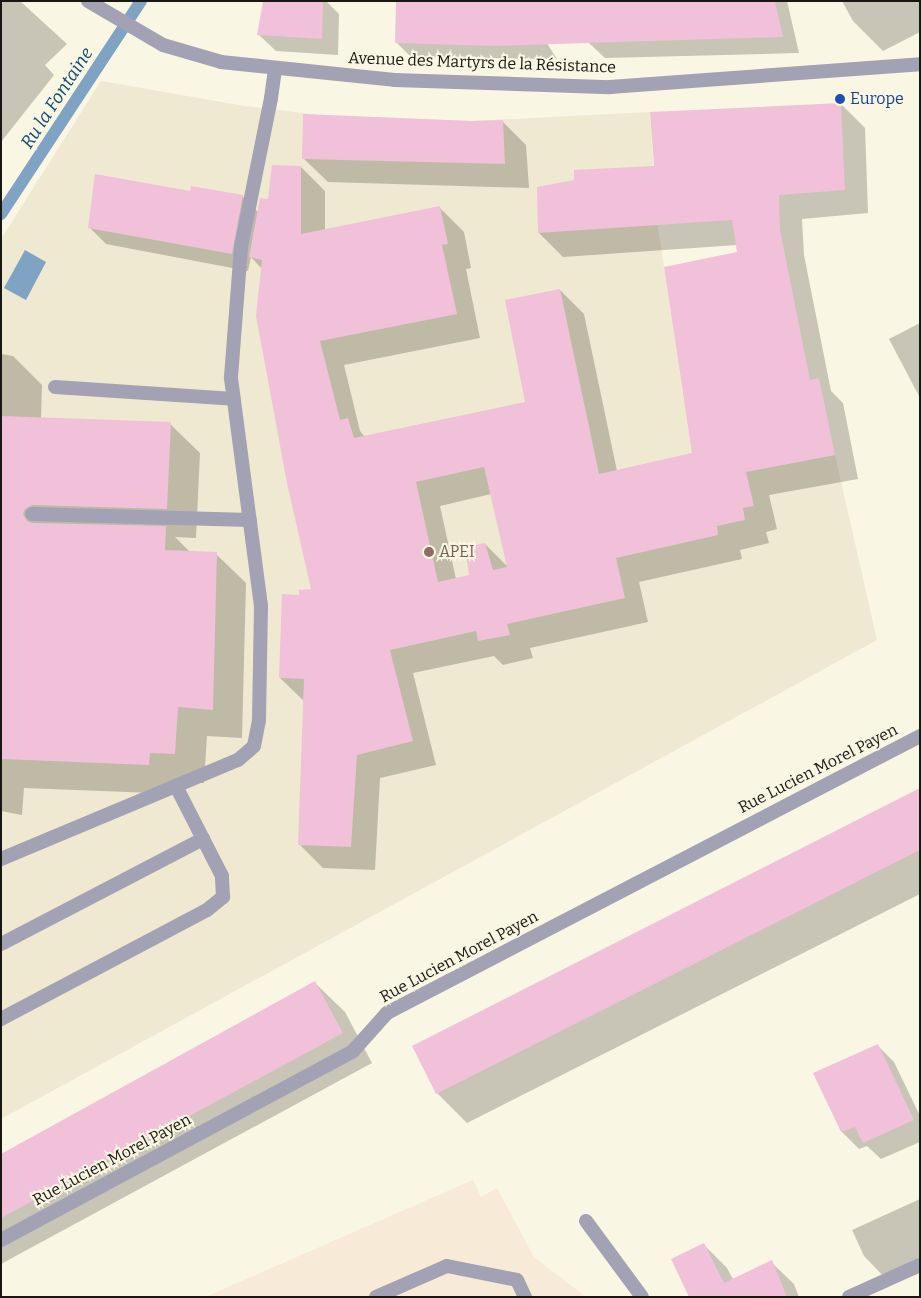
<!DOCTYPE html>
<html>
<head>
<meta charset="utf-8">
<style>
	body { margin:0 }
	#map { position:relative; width:921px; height:1298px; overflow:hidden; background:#faf6e4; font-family:Bitter,serif }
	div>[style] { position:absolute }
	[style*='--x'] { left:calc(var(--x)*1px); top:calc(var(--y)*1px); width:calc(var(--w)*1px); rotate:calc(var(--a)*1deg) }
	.built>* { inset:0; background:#eee9d0 }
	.industrial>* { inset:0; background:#f7ead6 }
	.water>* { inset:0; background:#7fa3c2 }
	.shadow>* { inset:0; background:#0003 }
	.stream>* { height:12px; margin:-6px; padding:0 6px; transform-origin:6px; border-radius:6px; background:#7fa3c2 }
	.building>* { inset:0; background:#f0c1d8 }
	.service>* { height:14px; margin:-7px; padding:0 7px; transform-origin:7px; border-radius:7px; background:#a3a1b4 }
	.minor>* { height:14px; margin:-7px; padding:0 7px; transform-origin:7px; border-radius:7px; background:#a3a1b4 }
	.dots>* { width:14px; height:14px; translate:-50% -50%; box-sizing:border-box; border:2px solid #faf6e4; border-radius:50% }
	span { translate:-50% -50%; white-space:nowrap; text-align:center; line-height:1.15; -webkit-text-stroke:4px #faf6e4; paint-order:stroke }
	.street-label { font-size:16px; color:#181711 }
	.transit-label { font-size:16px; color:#164399 }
	.left { translate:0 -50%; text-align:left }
	.education-label { font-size:16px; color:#785e54 }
	.water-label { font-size:18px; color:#0e4a73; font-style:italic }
	.frame { position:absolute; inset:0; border:2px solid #181711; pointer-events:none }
</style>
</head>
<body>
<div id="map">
	<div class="built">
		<div style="clip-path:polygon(101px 81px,245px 106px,319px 115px,471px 121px,650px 112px,657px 221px,684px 401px,781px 465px,835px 455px,877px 640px,1px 1119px,1px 239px)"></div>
	</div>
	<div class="industrial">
		<div style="clip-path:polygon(473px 1180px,481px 1197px,497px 1188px,534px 1257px,586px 1297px,205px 1297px)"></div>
	</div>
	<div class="water">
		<div style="clip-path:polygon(25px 250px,46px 262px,26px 300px,4px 288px)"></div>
	</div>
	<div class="shadow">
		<div style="clip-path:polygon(4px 1px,20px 1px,67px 44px,45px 65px,54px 75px,1px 142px,1px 4px)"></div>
		<div style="clip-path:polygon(265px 1px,326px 1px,339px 14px,338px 55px,276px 51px,259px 35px)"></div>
		<div style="clip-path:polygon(570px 1px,787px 1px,799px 53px,605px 58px,588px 42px)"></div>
		<div style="clip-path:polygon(842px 1px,920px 1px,920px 32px,883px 51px,853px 21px)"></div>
		<div style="clip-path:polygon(526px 11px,557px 59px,411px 57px,396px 42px)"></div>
		<div style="clip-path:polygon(evenodd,841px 104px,865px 128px,868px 213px,802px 219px,804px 255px,831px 391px,843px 403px,858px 479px,769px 495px,777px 529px,766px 532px,769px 543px,740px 550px,742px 559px,639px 582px,648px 622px,530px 648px,533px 658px,503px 665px,494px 656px,413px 673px,436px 765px,380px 778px,375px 870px,323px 868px,299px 844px,305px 702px,280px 678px,300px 596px,312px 591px,262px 269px,251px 257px,248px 271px,106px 244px,89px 227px,190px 193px,242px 196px,258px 212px,301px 167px,325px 191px,325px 230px,440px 208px,464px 232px,471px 268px,466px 269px,480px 338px,344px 365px,360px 431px,365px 437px,527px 403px,560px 290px,584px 314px,617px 471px,694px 454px,738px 253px,737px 245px,563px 257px,539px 233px,655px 167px,841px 104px,491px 494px,508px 567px,485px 544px,470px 576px,456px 579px,440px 506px,491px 494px)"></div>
		<div style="clip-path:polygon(502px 121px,526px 145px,529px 188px,328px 182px,303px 158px,471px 122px)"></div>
		<div style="clip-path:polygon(920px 323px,920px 398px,889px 339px)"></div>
		<div style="clip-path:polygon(1px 354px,13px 356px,42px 385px,41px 419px,170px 424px,200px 453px,196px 538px,175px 537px,191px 553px,216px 554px,246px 583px,242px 738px,207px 736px,204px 783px,178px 782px,178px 794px,24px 788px,22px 815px,1px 811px)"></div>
		<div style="clip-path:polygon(920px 790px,920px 894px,467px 1123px,437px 1093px)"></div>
		<div style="clip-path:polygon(315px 983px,345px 1012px,372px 1063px,1px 1264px,1px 1155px)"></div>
		<div style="clip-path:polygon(877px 1045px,894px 1062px,920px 1116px,920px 1142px,881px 1159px,867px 1146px,859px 1149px,842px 1132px,814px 1074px)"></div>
		<div style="clip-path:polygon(920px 1199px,920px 1266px,888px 1281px,864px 1256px,852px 1230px)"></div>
		<div style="clip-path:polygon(704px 1245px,727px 1268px,733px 1279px,771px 1262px,794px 1284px,799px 1297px,690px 1297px)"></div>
	</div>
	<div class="stream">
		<div style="--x:1;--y:214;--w:255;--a:-56.7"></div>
	</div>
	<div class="building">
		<div style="clip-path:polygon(263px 1px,323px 1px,322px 39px,257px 35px)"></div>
		<div style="clip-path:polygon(396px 1px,775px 1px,783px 37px,496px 46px,395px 43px)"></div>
		<div style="clip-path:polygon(evenodd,841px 103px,845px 190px,779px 195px,780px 230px,810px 380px,819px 378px,835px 455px,746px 472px,754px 506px,743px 508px,745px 520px,717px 526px,718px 535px,616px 558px,625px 598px,507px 624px,510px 635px,478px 641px,476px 631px,390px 650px,413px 741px,357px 755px,351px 847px,298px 845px,304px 679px,279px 678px,282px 594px,299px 595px,299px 590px,311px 589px,287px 483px,256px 316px,262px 260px,249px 257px,260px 198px,268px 199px,272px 165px,301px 166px,301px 234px,440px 206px,448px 244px,442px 245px,457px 314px,320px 341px,340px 420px,348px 418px,354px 438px,525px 402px,505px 300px,560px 289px,599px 474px,692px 453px,664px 267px,737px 252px,732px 220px,538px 233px,537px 187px,574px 180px,574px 170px,654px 166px,650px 112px,841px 103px,484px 467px,507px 567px,493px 570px,485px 543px,465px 547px,469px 575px,438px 582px,416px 482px,484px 467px)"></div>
		<div style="clip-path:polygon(303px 114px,471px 121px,503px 120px,505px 164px,302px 159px)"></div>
		<div style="clip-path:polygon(95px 174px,190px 191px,191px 186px,243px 195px,232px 254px,88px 228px)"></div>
		<div style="clip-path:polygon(1px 416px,171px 422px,167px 509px,32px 505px,25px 509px,23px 514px,27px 521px,32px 523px,166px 526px,165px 550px,217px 552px,213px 710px,178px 707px,175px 754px,150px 753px,149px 765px,1px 759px)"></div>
		<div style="clip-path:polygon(920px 788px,920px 850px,436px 1094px,412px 1046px)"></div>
		<div style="clip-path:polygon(315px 981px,343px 1033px,1px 1218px,1px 1154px)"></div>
		<div style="clip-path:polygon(878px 1044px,914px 1120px,863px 1143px,855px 1127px,841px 1132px,813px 1073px)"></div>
		<div style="clip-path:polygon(704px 1243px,724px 1283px,772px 1260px,787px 1297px,689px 1297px,671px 1259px)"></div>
	</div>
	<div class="service">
		<div style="--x:55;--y:387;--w:179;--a:3.8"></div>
		<div style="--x:32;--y:514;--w:218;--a:1.6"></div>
		<div style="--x:1;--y:859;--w:257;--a:-22.7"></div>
		<div style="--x:238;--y:760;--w:21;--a:-41"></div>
		<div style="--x:254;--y:746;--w:26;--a:-79"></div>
		<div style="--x:259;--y:720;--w:114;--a:-89"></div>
		<div style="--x:261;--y:606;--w:231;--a:-97.5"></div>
		<div style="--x:231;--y:377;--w:130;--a:-85.6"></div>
		<div style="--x:241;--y:247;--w:152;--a:-78.6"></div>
		<div style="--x:271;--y:98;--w:30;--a:-82"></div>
		<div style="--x:1;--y:944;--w:228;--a:-27.5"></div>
		<div style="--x:1;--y:1019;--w:233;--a:-27.9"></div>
		<div style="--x:207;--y:910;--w:21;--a:-39"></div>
		<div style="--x:223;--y:897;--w:21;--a:-93"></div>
		<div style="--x:222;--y:876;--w:101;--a:-117.1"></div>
		<div style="--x:1;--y:1240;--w:400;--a:-28.2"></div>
		<div style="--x:353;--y:1051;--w:51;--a:-48.2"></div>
		<div style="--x:387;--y:1013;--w:601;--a:-27.46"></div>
		<div style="--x:376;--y:1297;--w:77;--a:-23.6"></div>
		<div style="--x:447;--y:1266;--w:71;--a:11.3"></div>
		<div style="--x:517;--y:1280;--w:19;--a:65"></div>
		<div style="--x:849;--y:1297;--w:78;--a:-24.3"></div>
	</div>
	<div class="minor">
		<div style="--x:88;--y:1;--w:87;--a:30.4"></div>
		<div style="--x:163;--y:45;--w:60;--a:16.3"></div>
		<div style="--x:221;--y:62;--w:174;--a:5.9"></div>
		<div style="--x:394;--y:80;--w:216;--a:1.9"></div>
		<div style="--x:610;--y:87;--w:311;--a:-4.2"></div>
		<div style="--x:586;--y:1221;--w:94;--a:53.6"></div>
	</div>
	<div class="dots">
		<div style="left:840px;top:99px;background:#1a4fb4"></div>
		<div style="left:429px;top:552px;background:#8d6e63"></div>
	</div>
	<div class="street-label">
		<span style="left:482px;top:63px;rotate:2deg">Avenue des Martyrs de la Résistance</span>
		<span style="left:818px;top:769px;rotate:-27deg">Rue Lucien Morel Payen</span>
		<span style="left:459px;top:957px;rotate:-28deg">Rue Lucien Morel Payen</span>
		<span style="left:112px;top:1160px;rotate:-28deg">Rue Lucien Morel Payen</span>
	</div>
	<div class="transit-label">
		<span class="left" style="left:850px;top:99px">Europe</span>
	</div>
	<div class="education-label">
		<span class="left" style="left:439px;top:552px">APEI</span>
	</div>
	<div class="water-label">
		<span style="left:57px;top:98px;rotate:-57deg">Ru la Fontaine</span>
	</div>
	<div class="frame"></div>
</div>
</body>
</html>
